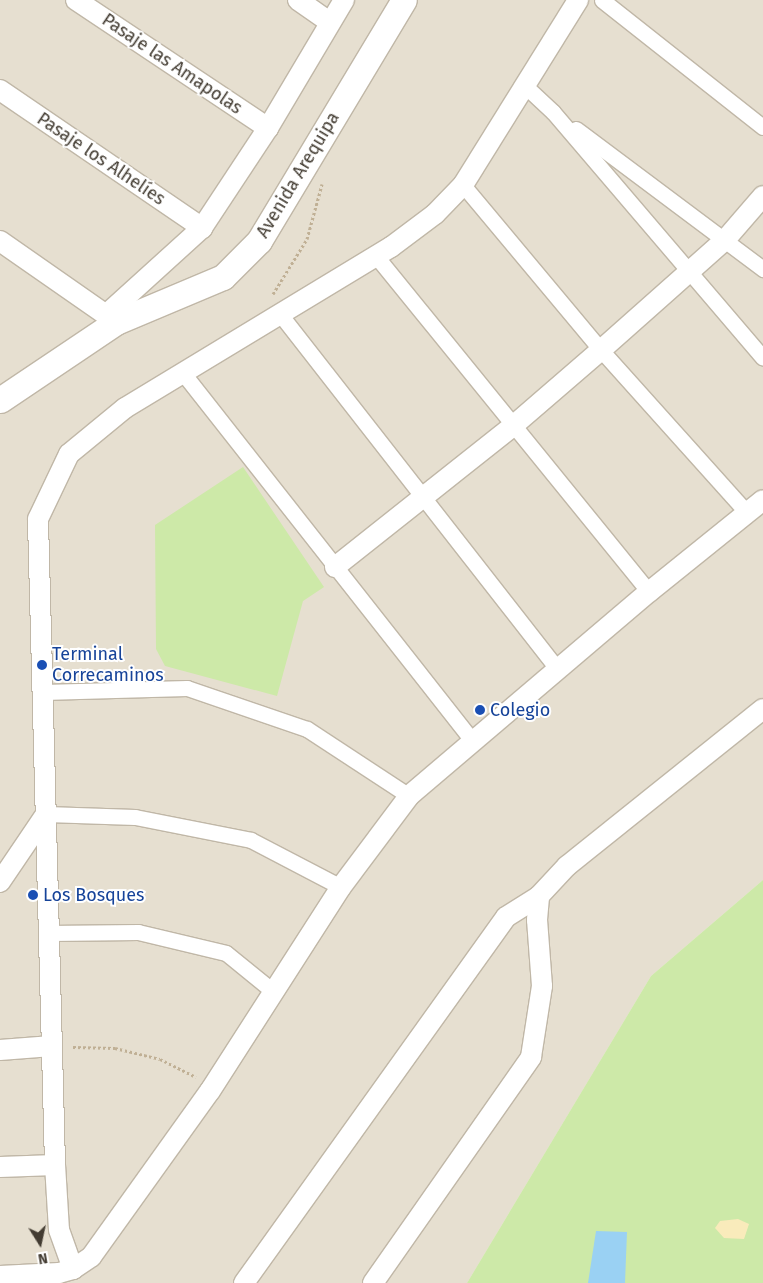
<!DOCTYPE html>
<html>
<head>
<meta charset="utf-8">
<style>
	body { margin:0 }
	#map { position:relative; width:763px; height:1283px; overflow:hidden; background:#f2ede2; font-family:"Fira Sans",sans-serif }
	div>[style] { position:absolute }
	[style*='--x'] { left:calc(var(--x)*1px); top:calc(var(--y)*1px); width:calc(var(--w)*1px); rotate:calc(var(--a)*1deg) }
	.residential>* { inset:0; background:#e6dfd0 }
	.green>* { inset:0; background:#cde9a8 }
	.sand>* { inset:0; background:#f9ebbb }
	.water>* { inset:0; background:#9ad1f3 }
	.path>* { height:3px; margin-top:-1.5px; transform-origin:0; background:repeating-linear-gradient(90deg,#c0b095 0 2.5px,transparent 0 5px) }
	.roads { filter:drop-shadow(1px 0 #c0b7a7) drop-shadow(-1px 0 #c0b7a7) drop-shadow(0 1px #c0b7a7) drop-shadow(0 -1px #c0b7a7) }
	.pedestrian>* { height:15px; margin:-7.5px; padding:0 7.5px; transform-origin:7.5px; border-radius:7.5px; background:#fff }
	.minor>* { height:20px; margin:-10px; padding:0 10px; transform-origin:10px; border-radius:10px; background:#fff }
	.tertiary>* { height:25px; margin:-12.5px; padding:0 12.5px; transform-origin:12.5px; border-radius:12.5px; background:#fff }
	.dots>* { width:14px; height:14px; translate:-50% -50%; box-sizing:border-box; border:2px solid #fff; border-radius:50% }
	span { translate:-50% -50%; white-space:nowrap; text-align:center; line-height:1.15; -webkit-text-stroke:4px #fff; paint-order:stroke }
	.street-label { font-size:18px; color:#433c32 }
	.transit-label { font-size:18px; color:#164399 }
	.left { translate:0 -50%; text-align:left }
	.north { position:absolute; left:15px; top:1218px; width:50px; height:50px; -webkit-text-stroke:4px #fff; paint-order:stroke; rotate:170deg; font-size:14px; font-weight:700; line-height:20px; text-align:center; color:#433c32 }
	.north::after { content:''; display:block; margin:auto; width:18px; height:22px; background:#433c32; clip-path:polygon(50% 0,100% 100%,50% 72%,0 100%) }
</style>
</head>
<body>
<div id="map">
	<div class="residential">
		<div style="clip-path:polygon(0 0,763px 0,763px 880px,651px 976px,467px 1283px,0 1283px)"></div>
	</div>
	<div class="green">
		<div style="clip-path:polygon(243px 467px,324px 587px,303px 601px,277px 696px,165px 666px,156px 649px,155px 525px)"></div>
		<div style="clip-path:polygon(763px 880px,763px 1283px,467px 1283px,651px 976px)"></div>
	</div>
	<div class="sand">
		<div style="clip-path:polygon(738px 1219px,749px 1224px,744px 1239px,724px 1238px,715px 1228px,720px 1221px)"></div>
	</div>
	<div class="water">
		<div style="clip-path:polygon(596px 1231px,627px 1232px,625px 1283px,588px 1283px)"></div>
	</div>
	<div class="path">
		<div style="--x:273;--y:294;--w:65;--a:-58.3"></div>
		<div style="--x:307;--y:239;--w:57;--a:-74.7"></div>
		<div style="--x:73;--y:1047;--w:42;--a:1.4"></div>
		<div style="--x:115;--y:1048;--w:46;--a:13.7"></div>
		<div style="--x:160;--y:1059;--w:40;--a:26.6"></div>
	</div>
	<div class="roads">
		<div class="pedestrian">
			<div style="--x:602;--y:0;--w:205;--a:38.3"></div>
			<div style="--x:523;--y:84;--w:41;--a:43"></div>
			<div style="--x:553;--y:112;--w:323;--a:49.5"></div>
			<div style="--x:576;--y:129;--w:234;--a:36.8"></div>
			<div style="--x:463;--y:185;--w:215;--a:50.1"></div>
			<div style="--x:601;--y:350;--w:219;--a:48.1"></div>
			<div style="--x:376;--y:256;--w:433;--a:50.9"></div>
			<div style="--x:280;--y:314;--w:452;--a:52"></div>
			<div style="--x:183;--y:373;--w:469;--a:51.8"></div>
			<div style="--x:43;--y:692;--w:144;--a:-1.6"></div>
			<div style="--x:187;--y:688;--w:127;--a:18.9"></div>
			<div style="--x:307;--y:729;--w:122;--a:33.3"></div>
			<div style="--x:46;--y:814;--w:89;--a:1.9"></div>
			<div style="--x:135;--y:817;--w:118;--a:11.2"></div>
			<div style="--x:251;--y:840;--w:102;--a:27.6"></div>
			<div style="--x:49;--y:933;--w:89;--a:-0.6"></div>
			<div style="--x:138;--y:932;--w:90;--a:13.4"></div>
			<div style="--x:226;--y:953;--w:62;--a:39.1"></div>
		</div>
		<div class="minor">
			<div style="--x:76;--y:0;--w:231;--a:33.7"></div>
			<div style="--x:298;--y:0;--w:39;--a:35"></div>
			<div style="--x:0;--y:90;--w:245;--a:34.3"></div>
			<div style="--x:0;--y:241;--w:141;--a:34.9"></div>
			<div style="--x:106;--y:315;--w:130;--a:-42.2"></div>
			<div style="--x:202;--y:228;--w:120;--a:-56.6"></div>
			<div style="--x:268;--y:128;--w:149;--a:-59.3"></div>
			<div style="--x:335;--y:567;--w:228;--a:-38.4"></div>
			<div style="--x:514;--y:425;--w:115;--a:-40.8"></div>
			<div style="--x:601;--y:350;--w:166;--a:-41.6"></div>
			<div style="--x:725;--y:240;--w:58;--a:-49.2"></div>
			<div style="--x:0;--y:882;--w:82;--a:-55.9"></div>
			<div style="--x:0;--y:1050;--w:52;--a:-4.4"></div>
			<div style="--x:0;--y:1167;--w:55;--a:-2.1"></div>
			<div style="--x:73;--y:1269;--w:41;--a:-109.7"></div>
			<div style="--x:59;--y:1230;--w:65;--a:-93.5"></div>
			<div style="--x:55;--y:1165;--w:646;--a:-91.51"></div>
			<div style="--x:38;--y:519;--w:72;--a:-64.5"></div>
			<div style="--x:69;--y:454;--w:72;--a:-39.4"></div>
			<div style="--x:125;--y:408;--w:311;--a:-31.2"></div>
			<div style="--x:391;--y:247;--w:55;--a:-36.9"></div>
			<div style="--x:435;--y:214;--w:40;--a:-46"></div>
			<div style="--x:463;--y:185;--w:218;--a:-58.1"></div>
			<div style="--x:0;--y:1276;--w:59;--a:-2.9"></div>
			<div style="--x:59;--y:1273;--w:15;--a:-16"></div>
			<div style="--x:73;--y:1269;--w:22;--a:-34"></div>
			<div style="--x:91;--y:1257;--w:204;--a:-54.4"></div>
			<div style="--x:210;--y:1091;--w:242;--a:-57.3"></div>
			<div style="--x:341;--y:887;--w:114;--a:-53.2"></div>
			<div style="--x:409;--y:796;--w:315;--a:-40.4"></div>
			<div style="--x:649;--y:592;--w:146;--a:-38.9"></div>
			<div style="--x:244;--y:1283;--w:450;--a:-54.4"></div>
			<div style="--x:506;--y:917;--w:39;--a:-32"></div>
			<div style="--x:373;--y:1283;--w:276;--a:-55"></div>
			<div style="--x:531;--y:1057;--w:72;--a:-81.2"></div>
			<div style="--x:542;--y:986;--w:66;--a:-94.3"></div>
			<div style="--x:537;--y:920;--w:24;--a:-85"></div>
			<div style="--x:539;--y:896;--w:41;--a:-47"></div>
			<div style="--x:567;--y:866;--w:251;--a:-38.7"></div>
		</div>
		<div class="tertiary">
			<div style="--x:0;--y:400;--w:140;--a:-33.9"></div>
			<div style="--x:116;--y:322;--w:116;--a:-22.8"></div>
			<div style="--x:223;--y:277;--w:51;--a:-45"></div>
			<div style="--x:259;--y:241;--w:281;--a:-59"></div>
		</div>
	</div>
	<div class="dots">
		<div style="left:42px;top:665px;background:#1a4fb4"></div>
		<div style="left:480px;top:710px;background:#1a4fb4"></div>
		<div style="left:33px;top:895px;background:#1a4fb4"></div>
	</div>
	<div class="street-label">
		<span style="left:172px;top:64px;rotate:34deg">Pasaje las Amapolas</span>
		<span style="left:101px;top:159px;rotate:34deg">Pasaje los Alhelíes</span>
		<span style="left:298px;top:175px;rotate:-59deg">Avenida Arequipa</span>
	</div>
	<div class="transit-label">
		<span class="left" style="left:52px;top:665px">Terminal<br>Correcaminos</span>
		<span class="left" style="left:490px;top:710px">Colegio</span>
		<span class="left" style="left:43px;top:895px">Los Bosques</span>
	</div>
	<div class="north">N</div>
</div>
</body>
</html>
